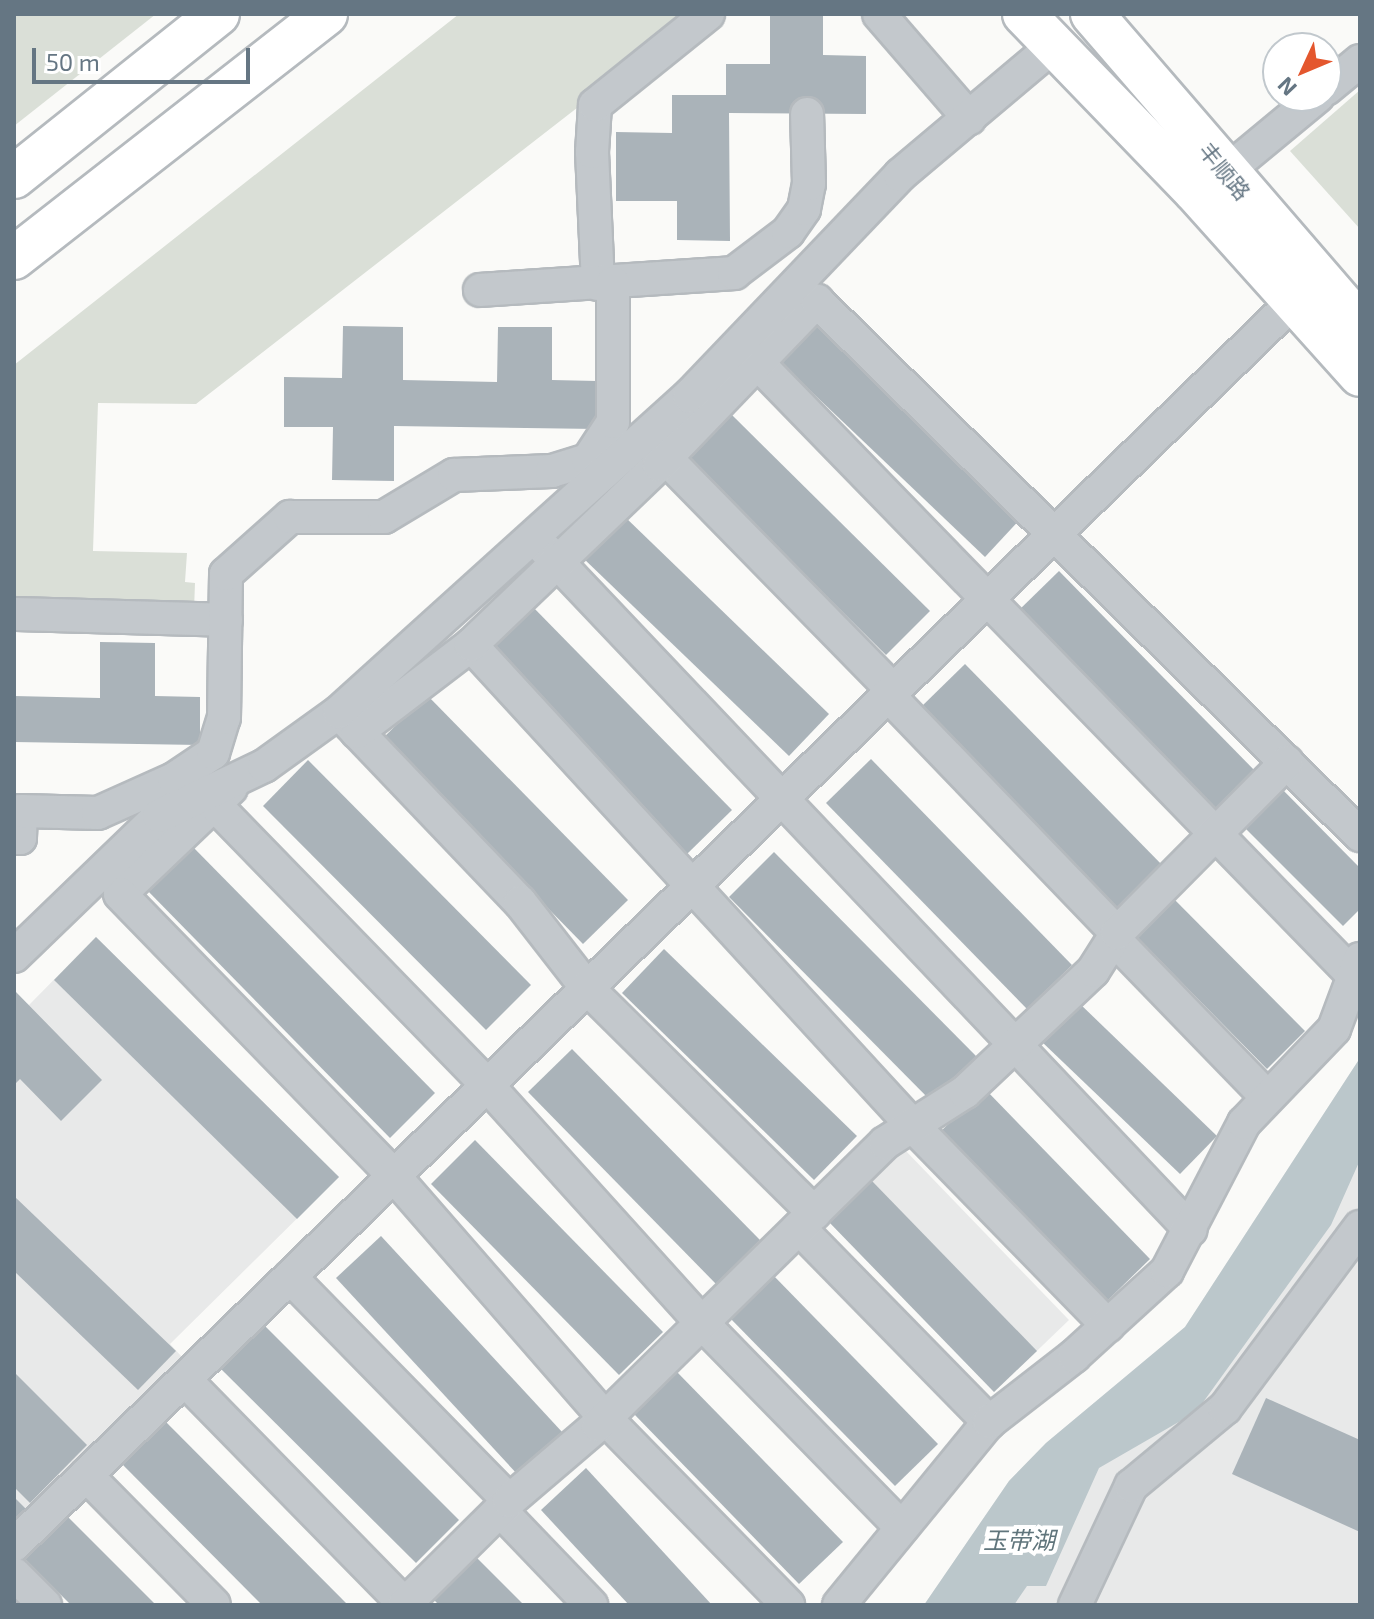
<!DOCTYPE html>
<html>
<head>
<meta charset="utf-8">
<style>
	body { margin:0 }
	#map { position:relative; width:1374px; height:1619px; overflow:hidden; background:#fafaf8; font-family:"Exo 2","Noto Sans SC",sans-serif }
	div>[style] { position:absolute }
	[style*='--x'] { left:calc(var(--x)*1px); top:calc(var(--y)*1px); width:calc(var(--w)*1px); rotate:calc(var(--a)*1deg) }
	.built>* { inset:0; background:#e8e9e9 }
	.green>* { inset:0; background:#dadfd7 }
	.water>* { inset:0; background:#bbc7cb }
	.building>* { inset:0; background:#aab3b9 }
	.roads { filter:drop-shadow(2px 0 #b5babe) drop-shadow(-2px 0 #b5babe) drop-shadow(0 2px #b5babe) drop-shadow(0 -2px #b5babe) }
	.minor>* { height:32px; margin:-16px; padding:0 16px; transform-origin:16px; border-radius:16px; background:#c3c8cc }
	.major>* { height:42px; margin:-21px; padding:0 21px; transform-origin:21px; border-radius:21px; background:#fff }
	span { translate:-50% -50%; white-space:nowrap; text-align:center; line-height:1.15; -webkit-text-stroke:8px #fff; paint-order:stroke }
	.street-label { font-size:22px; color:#657683 }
	.water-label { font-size:24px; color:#60757c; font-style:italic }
	.frame { position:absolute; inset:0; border:16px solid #657683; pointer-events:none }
	.north { position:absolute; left:1262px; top:32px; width:80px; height:80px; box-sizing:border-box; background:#fff; border:2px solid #c1c8cd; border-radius:50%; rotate:226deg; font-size:22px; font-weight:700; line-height:32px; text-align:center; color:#657683 }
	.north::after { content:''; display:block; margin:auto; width:28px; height:36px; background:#e4572e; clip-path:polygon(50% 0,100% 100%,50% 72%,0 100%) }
	.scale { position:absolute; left:32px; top:48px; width:218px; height:36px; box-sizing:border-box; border:4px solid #657683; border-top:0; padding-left:10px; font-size:24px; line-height:28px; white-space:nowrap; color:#657683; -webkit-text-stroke:6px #fff; paint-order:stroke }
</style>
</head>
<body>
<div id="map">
	<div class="built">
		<div style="clip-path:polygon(96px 937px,339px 1177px,170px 1344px,182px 1357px,14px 1523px,14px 994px,29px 1005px)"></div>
		<div style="clip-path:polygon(1360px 1058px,1360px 1605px,924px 1605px,1009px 1481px,1046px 1443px,1185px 1327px)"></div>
		<div style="clip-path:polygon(904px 1149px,1069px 1320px,994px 1392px,829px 1222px)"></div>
	</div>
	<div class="green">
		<div style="clip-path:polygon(14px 14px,156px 14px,14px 126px)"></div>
		<div style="clip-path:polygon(459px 14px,698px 14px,196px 404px,98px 403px,93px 551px,187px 553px,185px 582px,195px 583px,194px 610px,14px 603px,14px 365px)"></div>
		<div style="clip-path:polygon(1360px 90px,1360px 229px,1290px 151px)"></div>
	</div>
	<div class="water">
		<div style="clip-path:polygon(1360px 1058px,1360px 1160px,1331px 1225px,1196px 1412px,1099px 1468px,1046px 1586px,1027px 1586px,1014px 1605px,924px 1605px,1009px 1481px,1046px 1443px,1185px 1327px)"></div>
	</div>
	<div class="building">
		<div style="clip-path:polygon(770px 14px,823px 14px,823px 55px,866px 56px,866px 114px,729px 113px,730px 241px,677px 240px,677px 201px,616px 201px,616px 132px,672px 133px,672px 95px,726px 95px,726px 64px,770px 64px)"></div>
		<div style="clip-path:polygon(816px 318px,1023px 516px,985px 557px,777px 359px)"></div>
		<div style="clip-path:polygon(343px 326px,403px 327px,403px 380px,497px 382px,498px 327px,552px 327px,552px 380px,597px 381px,597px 429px,394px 426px,394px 481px,332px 480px,333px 427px,284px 427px,284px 377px,342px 378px)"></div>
		<div style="clip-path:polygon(731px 414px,930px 611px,886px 655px,687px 458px)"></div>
		<div style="clip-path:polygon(623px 515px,829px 714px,789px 756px,582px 557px)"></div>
		<div style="clip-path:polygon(1059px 571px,1260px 776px,1215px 820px,1014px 615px)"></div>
		<div style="clip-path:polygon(531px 605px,732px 810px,687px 854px,486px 649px)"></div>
		<div style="clip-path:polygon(100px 642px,155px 643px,155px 696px,200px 697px,200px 745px,14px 742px,14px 696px,100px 698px)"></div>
		<div style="clip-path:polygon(965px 664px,1166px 869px,1121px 913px,920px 708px)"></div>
		<div style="clip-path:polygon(427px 695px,628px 900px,583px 944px,382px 739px)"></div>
		<div style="clip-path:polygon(871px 759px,1072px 965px,1027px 1009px,826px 803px)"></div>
		<div style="clip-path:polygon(308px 760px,531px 985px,486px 1030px,263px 806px)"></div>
		<div style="clip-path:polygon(1278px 785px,1360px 868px,1360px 909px,1343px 926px,1240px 823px)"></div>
		<div style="clip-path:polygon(191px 845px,435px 1093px,390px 1138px,146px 889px)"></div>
		<div style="clip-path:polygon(774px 852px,978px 1058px,933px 1103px,729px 897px)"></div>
		<div style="clip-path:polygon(1169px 894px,1305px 1031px,1267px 1069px,1131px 931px)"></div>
		<div style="clip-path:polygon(96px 937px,339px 1177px,297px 1219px,54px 980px)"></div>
		<div style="clip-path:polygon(664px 949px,857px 1136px,814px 1180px,622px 993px)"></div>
		<div style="clip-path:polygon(16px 992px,102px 1080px,61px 1121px,20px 1079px,14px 1085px)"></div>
		<div style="clip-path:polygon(1078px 1002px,1217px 1136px,1180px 1174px,1041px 1041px)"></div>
		<div style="clip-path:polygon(572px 1049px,760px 1240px,716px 1284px,528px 1092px)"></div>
		<div style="clip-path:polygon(985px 1089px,1150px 1259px,1107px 1301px,941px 1131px)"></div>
		<div style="clip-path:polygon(475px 1140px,663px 1332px,619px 1375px,431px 1184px)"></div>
		<div style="clip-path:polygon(872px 1181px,1037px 1351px,994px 1392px,829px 1222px)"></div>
		<div style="clip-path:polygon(14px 1196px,176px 1351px,138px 1390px,14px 1271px)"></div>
		<div style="clip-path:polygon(381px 1236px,563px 1433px,518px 1475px,336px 1278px)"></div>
		<div style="clip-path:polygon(772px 1274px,938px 1444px,895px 1486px,729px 1317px)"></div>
		<div style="clip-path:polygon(264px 1325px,459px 1520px,416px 1563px,220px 1368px)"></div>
		<div style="clip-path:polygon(14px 1372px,87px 1445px,30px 1503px,14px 1487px)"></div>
		<div style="clip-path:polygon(677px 1372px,843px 1542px,799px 1584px,634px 1414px)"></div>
		<div style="clip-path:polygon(1266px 1398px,1360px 1440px,1360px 1532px,1232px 1474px)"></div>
		<div style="clip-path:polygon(163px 1419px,348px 1605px,262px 1605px,120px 1462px)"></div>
		<div style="clip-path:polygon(586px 1468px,712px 1605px,629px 1605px,541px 1510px)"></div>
		<div style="clip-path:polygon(14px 1497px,27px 1510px,14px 1523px)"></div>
		<div style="clip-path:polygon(66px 1515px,156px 1605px,71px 1605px,24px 1558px)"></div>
		<div style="clip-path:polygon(471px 1552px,524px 1605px,439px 1605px,429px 1595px)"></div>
	</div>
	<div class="roads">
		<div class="minor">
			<div style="--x:879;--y:14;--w:138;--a:49.1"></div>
			<div style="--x:1326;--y:89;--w:44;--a:-39.5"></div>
			<div style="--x:1226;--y:172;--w:119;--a:-39.6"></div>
			<div style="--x:598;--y:284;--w:132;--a:-92.6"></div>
			<div style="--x:592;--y:152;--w:47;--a:-86.3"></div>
			<div style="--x:595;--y:105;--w:145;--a:-38.8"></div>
			<div style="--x:480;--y:290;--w:255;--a:-3.8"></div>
			<div style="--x:734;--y:273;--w:68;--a:-37.2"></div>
			<div style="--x:788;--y:232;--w:28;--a:-55"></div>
			<div style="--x:804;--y:209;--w:25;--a:-79"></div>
			<div style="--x:809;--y:184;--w:70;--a:-91.6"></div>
			<div style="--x:745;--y:350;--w:872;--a:45.79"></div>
			<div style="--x:652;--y:444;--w:344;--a:45.6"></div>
			<div style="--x:543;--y:547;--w:941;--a:46.51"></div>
			<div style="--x:14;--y:614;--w:212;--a:1.6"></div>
			<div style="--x:471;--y:645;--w:653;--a:47.42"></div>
			<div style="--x:913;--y:1126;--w:279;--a:45.7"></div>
			<div style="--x:888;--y:695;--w:330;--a:46.1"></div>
			<div style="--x:343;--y:717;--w:256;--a:46.3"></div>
			<div style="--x:520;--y:902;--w:109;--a:52.1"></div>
			<div style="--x:587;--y:988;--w:320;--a:44.7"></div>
			<div style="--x:357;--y:732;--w:143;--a:-37.3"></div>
			<div style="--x:471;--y:645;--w:260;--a:-43.8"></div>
			<div style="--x:659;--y:465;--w:228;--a:-46.1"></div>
			<div style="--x:817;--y:301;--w:762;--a:44.52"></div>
			<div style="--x:231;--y:788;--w:153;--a:136.3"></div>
			<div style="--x:120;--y:894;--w:393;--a:45.8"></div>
			<div style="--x:394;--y:1176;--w:321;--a:48.9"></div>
			<div style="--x:605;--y:1418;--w:262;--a:45.6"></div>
			<div style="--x:214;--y:804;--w:392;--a:45.8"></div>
			<div style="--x:487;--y:1085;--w:321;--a:47.9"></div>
			<div style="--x:702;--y:1323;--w:286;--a:45.7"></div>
			<div style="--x:14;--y:838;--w:6;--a:0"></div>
			<div style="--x:20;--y:838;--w:27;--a:-88"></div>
			<div style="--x:21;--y:811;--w:77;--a:1.5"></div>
			<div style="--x:98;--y:813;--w:83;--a:-24.1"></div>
			<div style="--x:174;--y:779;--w:47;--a:-33.7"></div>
			<div style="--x:213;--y:753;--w:37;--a:-73"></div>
			<div style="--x:224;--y:718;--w:144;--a:-89.2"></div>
			<div style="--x:226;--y:574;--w:86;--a:-41.7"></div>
			<div style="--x:290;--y:517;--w:94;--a:0"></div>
			<div style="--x:384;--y:517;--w:82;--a:-31"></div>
			<div style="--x:454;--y:475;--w:98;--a:-2.3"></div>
			<div style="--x:552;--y:471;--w:38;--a:-17"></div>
			<div style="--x:588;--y:460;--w:45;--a:-56.7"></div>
			<div style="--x:613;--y:422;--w:139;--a:-90"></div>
			<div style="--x:1114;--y:939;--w:219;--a:45.9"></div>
			<div style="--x:14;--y:956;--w:202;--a:-44"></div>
			<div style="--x:159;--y:816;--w:116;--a:-25.5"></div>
			<div style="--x:264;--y:766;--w:92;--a:-35.8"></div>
			<div style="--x:339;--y:712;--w:472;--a:-42.1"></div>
			<div style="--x:689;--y:396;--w:306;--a:-46.3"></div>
			<div style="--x:900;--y:175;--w:200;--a:-40.1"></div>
			<div style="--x:799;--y:1228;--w:272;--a:45.6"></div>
			<div style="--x:290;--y:1277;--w:313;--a:45.6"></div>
			<div style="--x:185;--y:1380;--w:313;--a:45.6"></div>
			<div style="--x:86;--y:1475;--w:182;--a:45.4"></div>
			<div style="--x:500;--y:1510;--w:132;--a:46.2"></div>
			<div style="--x:14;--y:1545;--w:1785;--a:-44.18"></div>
			<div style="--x:14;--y:1574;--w:44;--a:45"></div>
			<div style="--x:404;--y:1605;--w:148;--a:-44.7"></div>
			<div style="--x:509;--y:1501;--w:117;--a:-40.5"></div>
			<div style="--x:598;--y:1425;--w:402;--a:-44.5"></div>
			<div style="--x:885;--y:1143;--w:95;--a:-32.5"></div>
			<div style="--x:965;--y:1092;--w:176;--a:-43.4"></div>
			<div style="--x:1093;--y:971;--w:45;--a:-57.7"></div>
			<div style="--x:1117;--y:933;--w:241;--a:-45.2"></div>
			<div style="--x:839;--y:1605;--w:237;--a:-50.7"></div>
			<div style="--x:989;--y:1422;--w:108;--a:-37.8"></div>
			<div style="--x:1074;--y:1356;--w:126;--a:-42.4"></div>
			<div style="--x:1167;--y:1271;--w:167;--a:-62.5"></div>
			<div style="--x:1244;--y:1123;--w:130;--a:-46.2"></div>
			<div style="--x:1334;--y:1029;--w:75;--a:-69.6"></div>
			<div style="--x:1075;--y:1605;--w:132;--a:-64.8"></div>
			<div style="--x:1131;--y:1486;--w:122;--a:-39.7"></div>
			<div style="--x:1225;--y:1408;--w:226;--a:-53.3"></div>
		</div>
		<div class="major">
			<div style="--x:1024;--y:14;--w:246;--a:46"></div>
			<div style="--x:1195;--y:191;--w:247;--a:48.1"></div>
			<div style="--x:1092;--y:14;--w:411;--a:49.2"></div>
			<div style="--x:14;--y:177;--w:261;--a:-38.6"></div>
			<div style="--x:14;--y:258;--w:396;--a:-38"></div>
		</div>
	</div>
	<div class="street-label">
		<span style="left:1225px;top:171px;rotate:51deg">丰顺路</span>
	</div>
	<div class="water-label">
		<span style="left:1019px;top:1540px">玉带湖</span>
	</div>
	<div class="frame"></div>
	<div class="north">N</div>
	<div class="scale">50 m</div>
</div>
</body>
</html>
